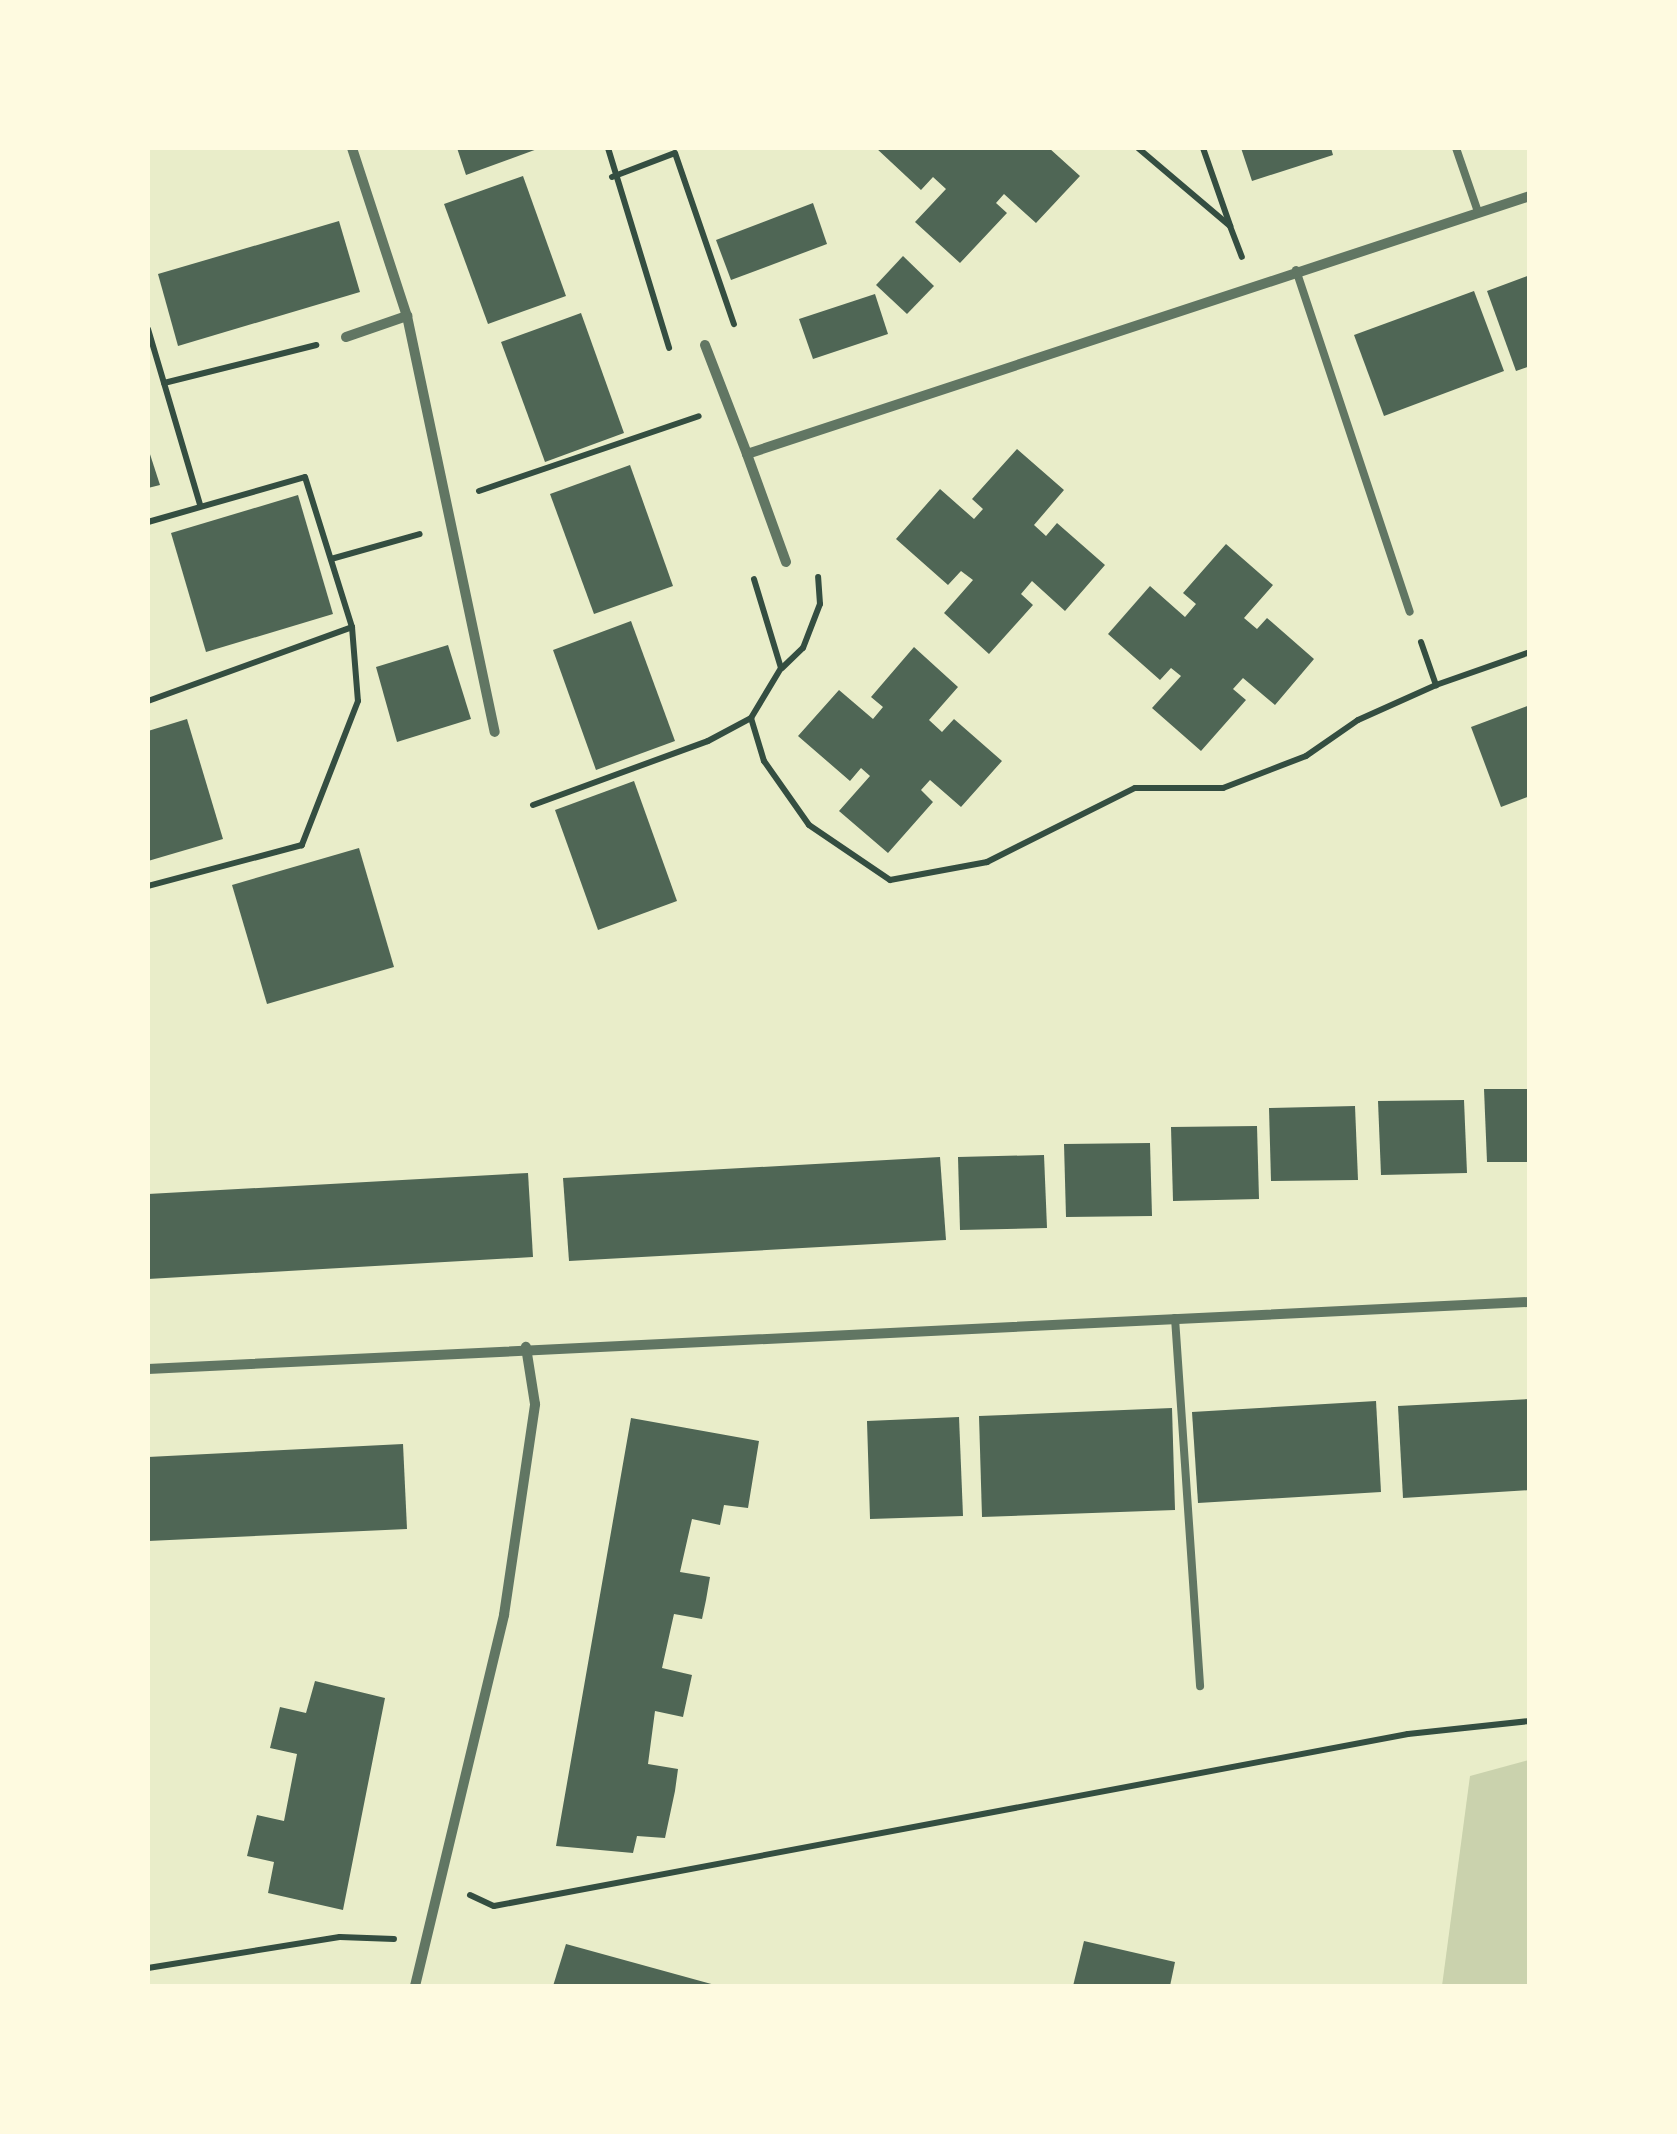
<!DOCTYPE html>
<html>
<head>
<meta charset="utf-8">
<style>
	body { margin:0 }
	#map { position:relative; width:1677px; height:2134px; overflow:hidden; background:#e9edc9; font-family:"Alegreya Sans",sans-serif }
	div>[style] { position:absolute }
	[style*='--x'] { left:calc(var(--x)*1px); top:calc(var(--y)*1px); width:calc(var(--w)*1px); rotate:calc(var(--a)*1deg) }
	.green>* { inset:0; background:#cad2ad }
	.building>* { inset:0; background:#4f6655 }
	.path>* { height:6px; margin:-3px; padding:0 3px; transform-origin:3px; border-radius:3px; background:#344e41 }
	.service>* { height:8px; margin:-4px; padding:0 4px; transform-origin:4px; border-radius:4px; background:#617663 }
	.minor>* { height:10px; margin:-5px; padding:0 5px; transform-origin:5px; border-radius:5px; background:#617663 }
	span { translate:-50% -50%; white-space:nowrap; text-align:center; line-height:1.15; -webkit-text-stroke:10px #fefae0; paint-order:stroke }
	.frame { position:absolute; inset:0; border:150px solid #fefae0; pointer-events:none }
</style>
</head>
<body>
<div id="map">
	<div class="green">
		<div style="clip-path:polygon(1529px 1760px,1529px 1986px,1442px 1986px,1470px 1776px)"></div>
	</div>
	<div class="building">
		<div style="clip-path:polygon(457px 148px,540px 148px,466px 175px)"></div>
		<div style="clip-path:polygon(876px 148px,1049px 148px,1080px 176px,1036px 223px,1004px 194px,996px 203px,1007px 213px,960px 263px,915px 222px,946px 189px,933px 177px,921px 190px)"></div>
		<div style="clip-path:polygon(1241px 148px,1331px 148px,1333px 155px,1252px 181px)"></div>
		<div style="clip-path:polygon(523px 176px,566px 296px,488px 324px,444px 204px)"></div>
		<div style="clip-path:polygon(813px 203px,827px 244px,731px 280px,716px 240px)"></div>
		<div style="clip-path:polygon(339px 221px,360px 292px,178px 346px,158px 274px)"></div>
		<div style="clip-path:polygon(903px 256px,934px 286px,907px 314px,876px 285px)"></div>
		<div style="clip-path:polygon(1530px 275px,1530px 366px,1516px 371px,1487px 291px)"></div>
		<div style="clip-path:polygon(1474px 291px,1504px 371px,1384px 416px,1354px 335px)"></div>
		<div style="clip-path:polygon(875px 294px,888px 334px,813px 359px,799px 319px)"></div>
		<div style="clip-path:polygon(581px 313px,624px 433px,545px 462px,501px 342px)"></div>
		<div style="clip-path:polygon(148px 448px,160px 485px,148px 488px)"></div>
		<div style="clip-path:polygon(1017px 449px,1064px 490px,1034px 525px,1046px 536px,1057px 523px,1105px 565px,1065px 611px,1032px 581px,1021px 594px,1033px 605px,989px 654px,944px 613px,973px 580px,961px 571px,948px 585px,896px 539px,940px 489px,974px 519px,983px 509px,972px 499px)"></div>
		<div style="clip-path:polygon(630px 465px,673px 586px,594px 614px,550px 494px)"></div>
		<div style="clip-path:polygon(298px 495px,333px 614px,206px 652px,171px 533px)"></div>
		<div style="clip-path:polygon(1226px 544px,1273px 585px,1244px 618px,1257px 629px,1267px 618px,1314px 659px,1275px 705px,1243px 678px,1233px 689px,1246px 700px,1201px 751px,1152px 708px,1181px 676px,1171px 668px,1160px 680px,1108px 634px,1150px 586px,1185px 617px,1196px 604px,1183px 593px)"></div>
		<div style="clip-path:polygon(631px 621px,675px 741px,596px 770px,553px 650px)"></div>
		<div style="clip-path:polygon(448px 645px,471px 719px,397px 742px,376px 667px)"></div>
		<div style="clip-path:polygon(914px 647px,958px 687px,929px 720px,942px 732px,954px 719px,1002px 761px,961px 807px,930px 780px,921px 790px,933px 802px,888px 853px,839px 811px,870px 776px,861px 768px,850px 781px,798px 736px,839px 690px,873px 719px,883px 707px,871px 697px)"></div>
		<div style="clip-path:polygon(1530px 705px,1530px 796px,1501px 807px,1471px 727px)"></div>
		<div style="clip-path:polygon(187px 719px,223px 839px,148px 861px,148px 731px)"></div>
		<div style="clip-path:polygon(634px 781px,677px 901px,598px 930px,555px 810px)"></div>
		<div style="clip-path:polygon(359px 848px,394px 967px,267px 1004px,232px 885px)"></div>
		<div style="clip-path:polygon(1484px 1089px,1530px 1089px,1530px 1162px,1487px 1162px)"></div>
		<div style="clip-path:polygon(1464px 1100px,1467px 1173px,1381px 1175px,1378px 1101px)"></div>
		<div style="clip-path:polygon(1355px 1106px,1358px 1180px,1271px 1181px,1269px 1108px)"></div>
		<div style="clip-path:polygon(1257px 1126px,1259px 1199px,1173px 1201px,1171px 1127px)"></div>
		<div style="clip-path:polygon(1150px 1143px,1152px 1216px,1066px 1217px,1064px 1144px)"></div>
		<div style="clip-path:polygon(1044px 1155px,1047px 1228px,960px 1230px,958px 1157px)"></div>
		<div style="clip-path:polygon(940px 1157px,946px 1240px,569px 1261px,563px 1178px)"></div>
		<div style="clip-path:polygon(528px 1173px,533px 1257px,148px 1279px,148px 1194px)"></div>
		<div style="clip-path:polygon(1530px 1399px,1530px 1490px,1403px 1498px,1398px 1406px)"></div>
		<div style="clip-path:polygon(1376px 1401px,1381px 1492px,1198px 1503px,1192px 1412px)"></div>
		<div style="clip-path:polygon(1172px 1408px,1175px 1510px,982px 1517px,979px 1416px)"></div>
		<div style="clip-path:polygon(959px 1417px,963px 1516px,870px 1519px,867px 1421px)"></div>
		<div style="clip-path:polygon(631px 1418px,759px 1441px,748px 1508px,724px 1505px,720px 1525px,692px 1519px,680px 1572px,710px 1577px,706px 1600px,702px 1619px,674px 1614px,662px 1668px,692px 1675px,683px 1717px,655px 1711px,648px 1764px,678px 1769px,675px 1791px,665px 1838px,637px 1836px,633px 1853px,556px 1846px)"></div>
		<div style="clip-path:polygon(403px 1444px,407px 1529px,148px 1541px,148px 1457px)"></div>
		<div style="clip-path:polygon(315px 1681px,385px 1698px,343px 1910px,268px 1893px,274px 1862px,247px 1856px,257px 1815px,284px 1821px,297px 1754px,270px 1748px,280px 1707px,306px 1713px)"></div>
		<div style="clip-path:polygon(1084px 1941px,1175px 1962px,1170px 1986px,1073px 1986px)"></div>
		<div style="clip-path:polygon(566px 1944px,715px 1985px,715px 1986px,553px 1986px)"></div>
	</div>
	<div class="path">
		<div style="--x:608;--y:148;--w:209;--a:73"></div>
		<div style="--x:1138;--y:148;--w:121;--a:40.3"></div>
		<div style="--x:1230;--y:226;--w:33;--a:69"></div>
		<div style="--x:1203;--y:148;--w:82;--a:70.7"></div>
		<div style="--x:612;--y:177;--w:67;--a:-20.9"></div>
		<div style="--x:675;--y:153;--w:181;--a:71"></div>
		<div style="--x:148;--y:329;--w:184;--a:73.5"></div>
		<div style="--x:164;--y:383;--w:157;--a:-14"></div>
		<div style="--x:479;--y:491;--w:232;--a:-18.8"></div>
		<div style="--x:148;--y:522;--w:163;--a:-16"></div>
		<div style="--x:305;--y:477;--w:157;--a:72.6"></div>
		<div style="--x:352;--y:627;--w:74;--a:85.4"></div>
		<div style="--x:358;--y:701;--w:155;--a:111.3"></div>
		<div style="--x:302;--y:845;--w:159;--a:165.1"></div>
		<div style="--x:331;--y:559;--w:92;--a:-15.7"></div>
		<div style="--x:1421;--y:642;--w:46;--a:70.8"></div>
		<div style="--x:1436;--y:685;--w:100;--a:-19.3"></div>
		<div style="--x:782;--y:668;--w:29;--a:-44"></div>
		<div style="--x:803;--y:648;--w:47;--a:-68.9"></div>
		<div style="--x:820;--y:604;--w:27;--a:-94"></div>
		<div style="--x:148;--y:701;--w:217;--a:-19.9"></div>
		<div style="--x:751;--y:718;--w:45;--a:73.2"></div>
		<div style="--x:764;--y:761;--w:78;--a:54.9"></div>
		<div style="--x:809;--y:825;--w:98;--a:34.2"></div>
		<div style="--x:890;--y:880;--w:99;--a:-10.5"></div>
		<div style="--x:987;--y:862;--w:165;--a:-26.6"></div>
		<div style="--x:1135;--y:788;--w:88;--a:0"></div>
		<div style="--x:1223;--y:788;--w:89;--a:-21.1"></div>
		<div style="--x:1306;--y:756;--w:63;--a:-34.7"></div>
		<div style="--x:1358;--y:720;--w:85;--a:-24.2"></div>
		<div style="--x:533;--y:805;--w:186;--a:-20.1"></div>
		<div style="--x:708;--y:741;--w:49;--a:-28.1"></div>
		<div style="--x:751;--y:718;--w:58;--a:-59"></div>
		<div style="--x:781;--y:668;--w:93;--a:-106.9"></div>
		<div style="--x:470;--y:1895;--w:26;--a:25"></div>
		<div style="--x:494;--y:1906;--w:930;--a:-10.66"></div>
		<div style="--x:1408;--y:1734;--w:123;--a:-6.1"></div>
		<div style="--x:148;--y:1968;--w:194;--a:-9.2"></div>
		<div style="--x:340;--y:1937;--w:54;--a:2.1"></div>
	</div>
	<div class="service">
		<div style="--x:1456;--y:148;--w:68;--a:71"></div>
		<div style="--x:1296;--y:270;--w:360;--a:71.6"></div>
		<div style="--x:1175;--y:1318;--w:369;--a:86.1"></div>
	</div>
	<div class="minor">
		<div style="--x:352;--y:148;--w:177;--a:71.9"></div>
		<div style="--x:407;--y:316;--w:425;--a:78.1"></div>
		<div style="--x:346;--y:337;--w:65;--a:-19"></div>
		<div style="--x:705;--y:345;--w:117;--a:68.9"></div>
		<div style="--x:786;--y:562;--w:115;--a:-109.9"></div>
		<div style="--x:747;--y:454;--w:824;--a:-18.24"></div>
		<div style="--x:148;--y:1369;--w:1384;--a:-2.78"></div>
		<div style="--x:415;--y:1986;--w:382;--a:-76.5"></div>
		<div style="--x:504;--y:1615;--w:213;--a:-81.6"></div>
		<div style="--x:535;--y:1404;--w:58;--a:-99"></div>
	</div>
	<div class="frame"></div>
</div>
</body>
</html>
